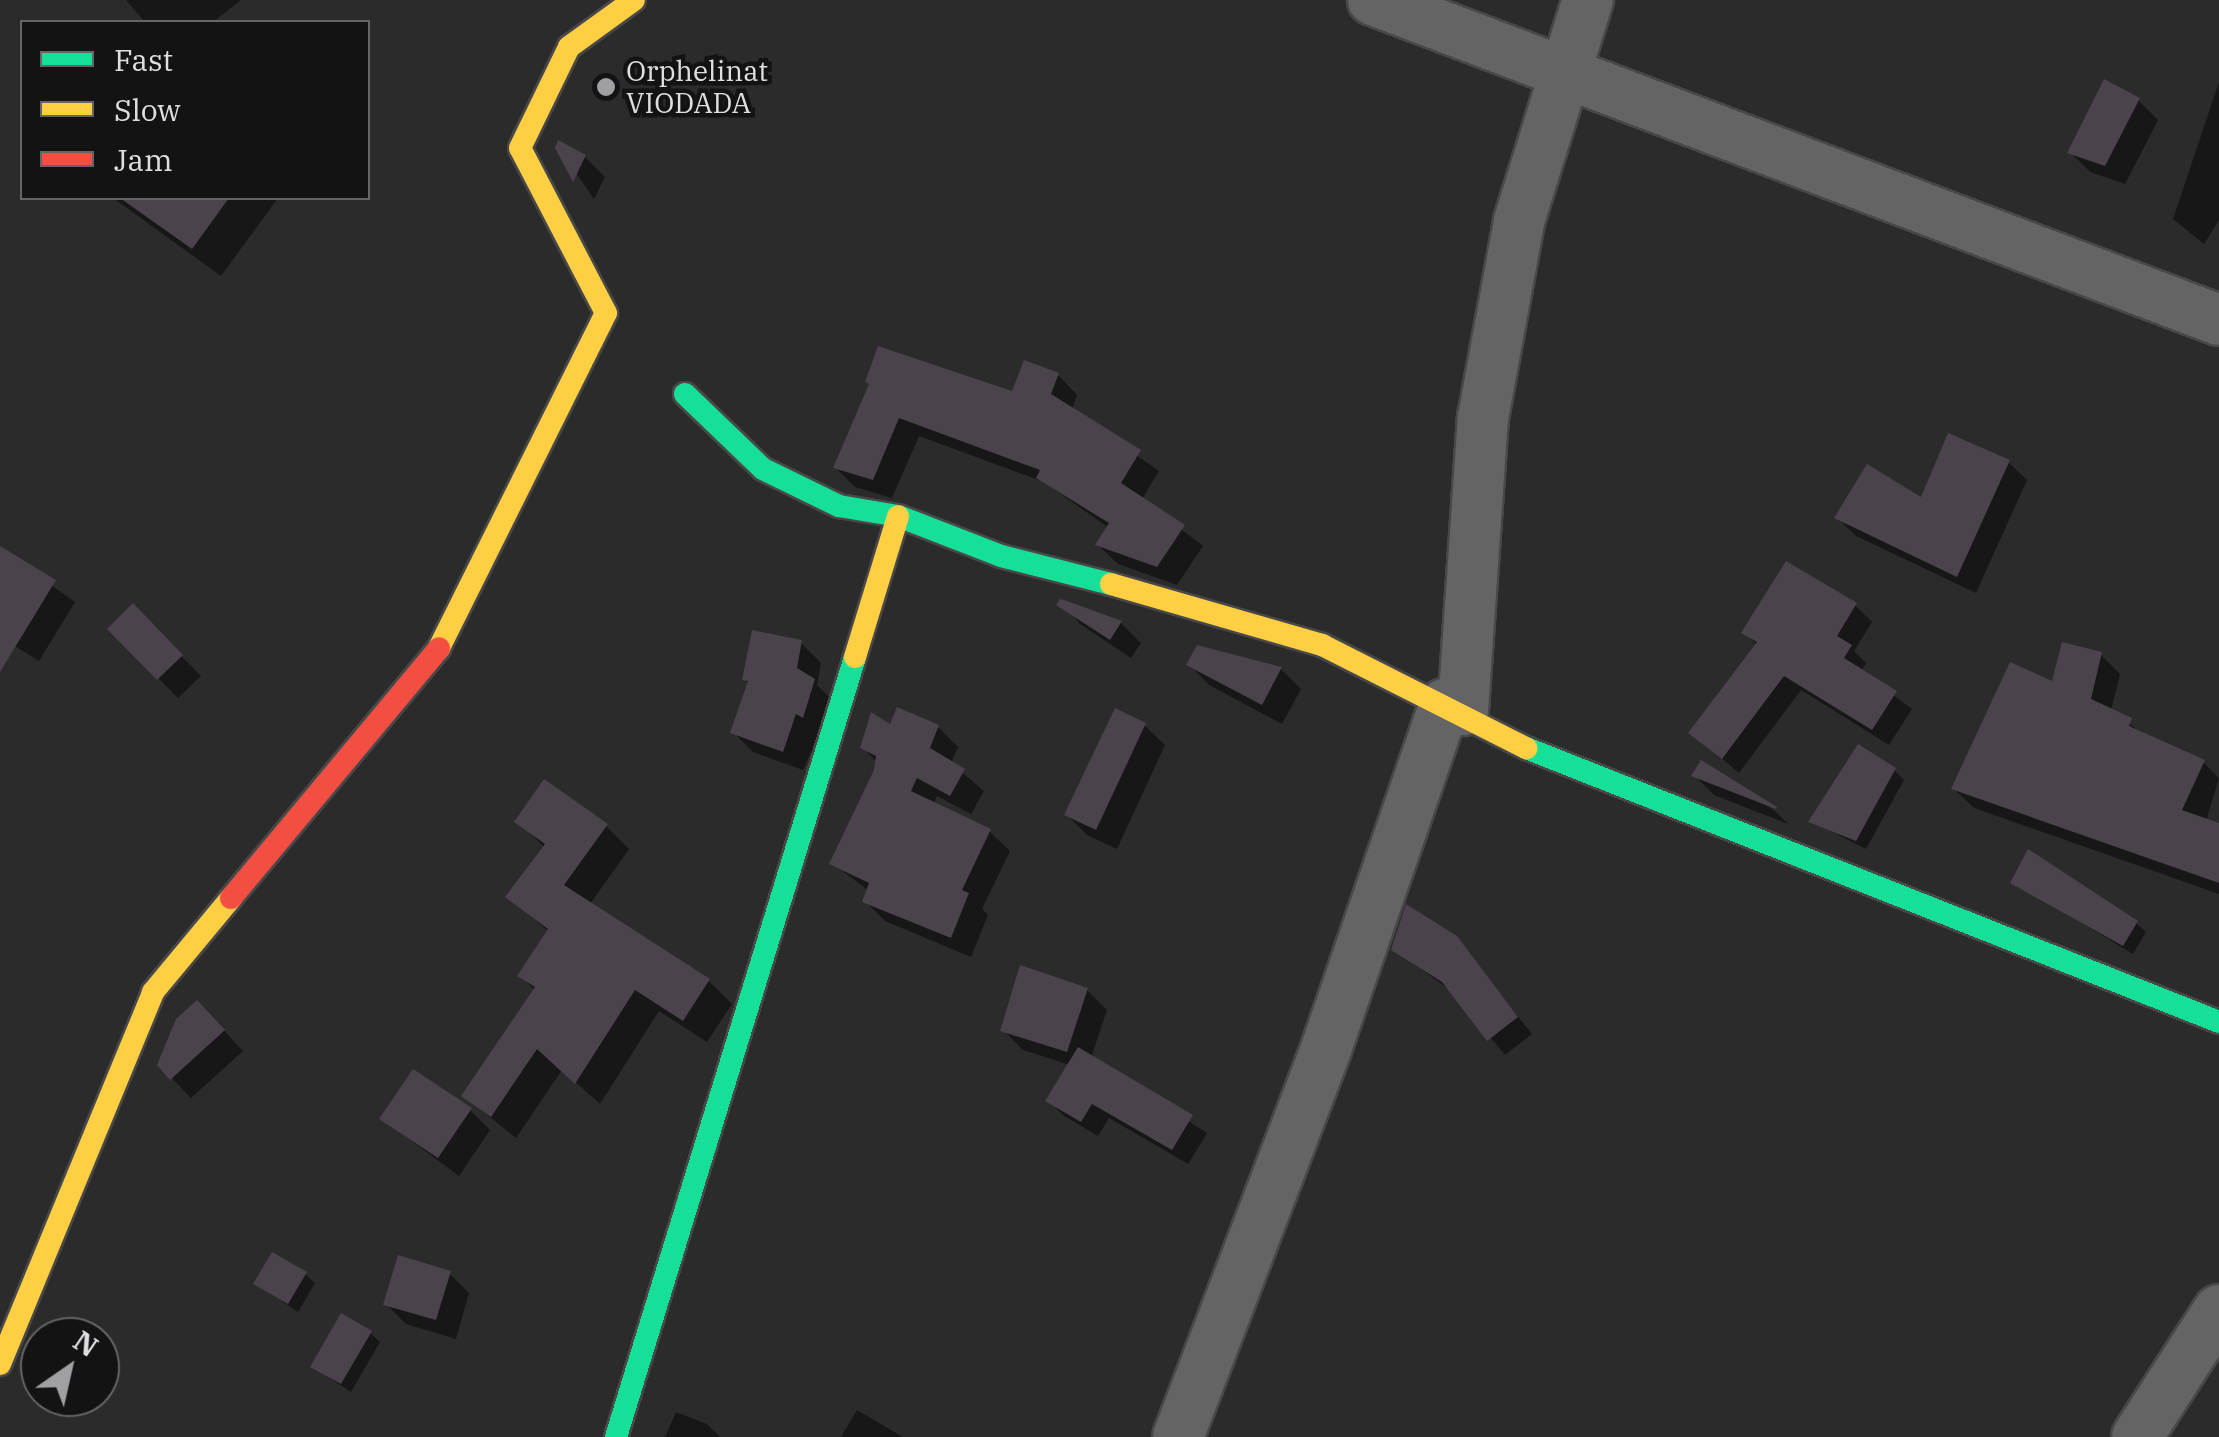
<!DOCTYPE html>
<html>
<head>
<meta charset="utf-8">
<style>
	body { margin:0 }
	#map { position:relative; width:2219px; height:1437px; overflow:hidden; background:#2c2b2c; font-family:"IBM Plex Serif",serif }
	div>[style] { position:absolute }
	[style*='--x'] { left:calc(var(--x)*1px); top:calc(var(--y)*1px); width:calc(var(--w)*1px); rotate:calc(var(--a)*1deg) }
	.shadow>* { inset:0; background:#0007 }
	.building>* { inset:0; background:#4a434b }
	.roads { filter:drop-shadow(2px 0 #494849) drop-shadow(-2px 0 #494849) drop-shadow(0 2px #494849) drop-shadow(0 -2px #494849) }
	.street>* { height:50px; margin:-25px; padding:0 25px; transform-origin:25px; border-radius:25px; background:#656465 }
	.fast>* { height:22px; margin:-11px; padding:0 11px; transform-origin:11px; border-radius:11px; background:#16e098 }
	.slow>* { height:22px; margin:-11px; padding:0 11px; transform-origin:11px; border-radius:11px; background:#ffcf43 }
	.jam>* { height:22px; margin:-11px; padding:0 11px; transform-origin:11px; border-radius:11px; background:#f24e42 }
	.dots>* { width:28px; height:28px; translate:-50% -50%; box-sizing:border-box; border:5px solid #141314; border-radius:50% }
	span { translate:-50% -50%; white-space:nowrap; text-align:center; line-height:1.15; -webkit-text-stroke:9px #141314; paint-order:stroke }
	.poi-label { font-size:28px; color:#dfdee0 }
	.left { translate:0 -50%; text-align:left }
	.legend { position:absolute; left:20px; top:20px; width:350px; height:180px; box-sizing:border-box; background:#141314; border:2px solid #656466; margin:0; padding:12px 18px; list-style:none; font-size:30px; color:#dfdee0 }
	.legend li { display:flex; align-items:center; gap:20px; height:50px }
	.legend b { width:50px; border:2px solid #656466 }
	.north { position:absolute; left:20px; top:1317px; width:100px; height:100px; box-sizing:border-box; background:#141314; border:2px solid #656466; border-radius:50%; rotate:34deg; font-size:28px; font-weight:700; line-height:40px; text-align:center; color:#dfdee0 }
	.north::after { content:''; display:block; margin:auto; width:35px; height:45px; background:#a09fa1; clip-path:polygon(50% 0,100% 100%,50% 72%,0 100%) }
</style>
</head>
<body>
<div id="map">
	<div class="shadow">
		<div style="clip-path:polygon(126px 0,241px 0,213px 22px,145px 22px)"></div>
		<div style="clip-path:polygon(2219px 82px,2219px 220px,2204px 244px,2173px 219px)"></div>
		<div style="clip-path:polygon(2138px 100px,2158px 120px,2125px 184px,2090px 172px,2070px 152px)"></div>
		<div style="clip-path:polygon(558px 147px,585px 157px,605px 177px,594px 199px)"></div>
		<div style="clip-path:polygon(113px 198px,278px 198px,221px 276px)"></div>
		<div style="clip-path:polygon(1058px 375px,1077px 395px,1072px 410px,1159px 471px,1142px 499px,1203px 546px,1177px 585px,1118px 564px,1098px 545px,1109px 528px,1044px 482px,919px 436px,892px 498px,855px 487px,836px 468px,871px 385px,1013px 394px)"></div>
		<div style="clip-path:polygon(2008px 462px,2027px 480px,1976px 593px,1856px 536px,1837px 518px,1922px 500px)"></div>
		<div style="clip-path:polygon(0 549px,75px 602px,39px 661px,0 637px)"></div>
		<div style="clip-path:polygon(1064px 603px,1121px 623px,1141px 643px,1131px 658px,1080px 624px)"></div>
		<div style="clip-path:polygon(1855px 605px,1872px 622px,1854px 651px,1866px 663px,1861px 672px,1912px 709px,1889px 745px,1801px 690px,1739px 773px,1692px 733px,1757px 645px,1744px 632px)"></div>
		<div style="clip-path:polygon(133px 607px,201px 676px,178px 698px,110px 629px)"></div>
		<div style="clip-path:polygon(801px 643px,821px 663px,817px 685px,834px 702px,803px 770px,753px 752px,733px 732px,749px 684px,745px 679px)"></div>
		<div style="clip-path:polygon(2100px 654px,2120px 674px,2111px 711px,2149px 738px,2203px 762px,2219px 778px,2206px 821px,2219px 825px,2219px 894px,1974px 808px,1954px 789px,2053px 685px)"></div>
		<div style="clip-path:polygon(1189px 664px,1281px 669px,1301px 689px,1282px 724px,1209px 685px)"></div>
		<div style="clip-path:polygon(1144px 725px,1165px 745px,1117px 849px,1087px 835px,1067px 815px)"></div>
		<div style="clip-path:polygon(891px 727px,938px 727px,958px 747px,951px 763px,984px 791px,971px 814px,937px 796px,934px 804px,989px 831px,1010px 851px,982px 909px,988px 915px,971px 957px,885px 921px,865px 901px,869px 891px,832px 863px,876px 770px,877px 762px,862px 747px)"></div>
		<div style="clip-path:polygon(1702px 763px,1775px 811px,1788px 824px,1714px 795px,1694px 775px)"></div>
		<div style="clip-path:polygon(1894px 770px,1904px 780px,1866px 849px,1811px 821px)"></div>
		<div style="clip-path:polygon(518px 821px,606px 826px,629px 849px,590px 904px,709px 981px,732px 1004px,707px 1042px,659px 1011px,600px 1104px,562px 1070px,516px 1138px,464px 1096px,535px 991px,521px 976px,549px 932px,509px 896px,545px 848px)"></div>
		<div style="clip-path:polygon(2014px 882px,2136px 923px,2146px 932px,2133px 954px)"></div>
		<div style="clip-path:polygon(1455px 938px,1532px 1034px,1505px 1055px,1454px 993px,1393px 949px)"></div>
		<div style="clip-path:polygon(1087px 990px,1107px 1010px,1091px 1058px,1207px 1133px,1188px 1164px,1109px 1118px,1098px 1136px,1064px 1116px,1048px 1100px,1070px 1065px,1023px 1050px,1003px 1030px)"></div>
		<div style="clip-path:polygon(217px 1023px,243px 1051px,191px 1098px,172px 1078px)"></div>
		<div style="clip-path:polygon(470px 1110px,490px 1130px,459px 1176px,382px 1119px)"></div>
		<div style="clip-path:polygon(449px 1273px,469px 1293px,456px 1339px,406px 1324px,386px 1304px)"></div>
		<div style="clip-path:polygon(305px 1274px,315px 1283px,298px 1312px,257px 1284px)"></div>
		<div style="clip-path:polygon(370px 1333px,380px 1342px,351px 1392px,313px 1367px)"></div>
		<div style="clip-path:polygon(857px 1410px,903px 1437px,841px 1437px)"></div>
		<div style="clip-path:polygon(676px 1412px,707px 1424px,720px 1437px,665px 1437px)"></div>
	</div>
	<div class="building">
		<div style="clip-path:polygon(2104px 79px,2140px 98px,2105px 166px,2067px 153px)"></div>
		<div style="clip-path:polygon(558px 140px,586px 155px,573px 182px,555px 148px)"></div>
		<div style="clip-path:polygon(120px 198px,229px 198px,192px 249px)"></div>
		<div style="clip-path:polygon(878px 346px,1012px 391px,1024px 360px,1059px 373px,1051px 394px,1141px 450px,1121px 483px,1185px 525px,1157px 567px,1095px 545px,1109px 523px,1036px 478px,1040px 470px,899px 418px,873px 480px,833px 468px,869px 384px,865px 382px)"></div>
		<div style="clip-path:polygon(1948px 433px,2010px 460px,1957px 577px,1834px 518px,1867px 464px,1921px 497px)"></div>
		<div style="clip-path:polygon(0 546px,56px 580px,0 672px)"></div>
		<div style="clip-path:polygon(1786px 561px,1857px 603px,1837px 636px,1852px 645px,1844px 658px,1897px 691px,1872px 730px,1784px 676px,1722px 759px,1688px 733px,1757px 642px,1741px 633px)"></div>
		<div style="clip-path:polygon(1060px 599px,1064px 600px,1122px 621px,1110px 640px,1056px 605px)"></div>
		<div style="clip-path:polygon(133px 603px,183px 655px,157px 680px,107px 629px)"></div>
		<div style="clip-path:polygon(752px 630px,802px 640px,797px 668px,815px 679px,803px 718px,796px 714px,783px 752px,730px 733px,748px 681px,742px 680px)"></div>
		<div style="clip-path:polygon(2062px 642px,2102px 652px,2091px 699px,2132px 718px,2129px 726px,2205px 760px,2182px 810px,2219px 823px,2219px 883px,1951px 789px,2010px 662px,2052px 681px)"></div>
		<div style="clip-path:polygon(1197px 645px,1282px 667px,1262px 705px,1186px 665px)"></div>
		<div style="clip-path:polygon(897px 707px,939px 725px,930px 748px,965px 769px,950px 796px,917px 778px,911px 791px,991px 829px,962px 890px,969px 893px,951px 938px,862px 902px,869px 883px,829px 864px,874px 770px,876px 756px,860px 748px,871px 712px,890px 724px)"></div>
		<div style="clip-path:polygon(1115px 708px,1146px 723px,1096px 830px,1064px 815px)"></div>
		<div style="clip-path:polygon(1858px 744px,1896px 768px,1856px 841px,1808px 822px)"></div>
		<div style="clip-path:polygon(1701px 760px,1777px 807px,1776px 809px,1691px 776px)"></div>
		<div style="clip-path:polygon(544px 779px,608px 824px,564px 885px,710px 979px,683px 1021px,635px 990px,575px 1084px,537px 1049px,491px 1117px,461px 1096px,535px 987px,517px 976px,548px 929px,505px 897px,545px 844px,514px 822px)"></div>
		<div style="clip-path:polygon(2028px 849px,2138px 921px,2123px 946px,2010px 883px)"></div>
		<div style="clip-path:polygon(1406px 904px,1457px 936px,1518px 1017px,1487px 1041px,1442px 982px,1391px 950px)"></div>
		<div style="clip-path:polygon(1020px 965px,1088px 988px,1067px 1052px,1000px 1031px)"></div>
		<div style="clip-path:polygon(197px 1000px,225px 1030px,170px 1080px,157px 1065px,176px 1019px)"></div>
		<div style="clip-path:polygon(1078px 1047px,1193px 1115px,1172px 1150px,1092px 1104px,1081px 1122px,1045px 1101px)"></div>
		<div style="clip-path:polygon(413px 1069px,472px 1108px,438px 1158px,379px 1119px)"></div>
		<div style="clip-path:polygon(272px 1252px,307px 1272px,288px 1304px,253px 1284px)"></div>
		<div style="clip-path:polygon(398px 1255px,451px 1271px,436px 1320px,383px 1305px)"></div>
		<div style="clip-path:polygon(341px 1313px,372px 1331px,341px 1384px,310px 1367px)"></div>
	</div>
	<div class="roads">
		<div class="street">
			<div style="--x:1373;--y:0;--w:904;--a:20.72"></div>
			<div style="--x:1178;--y:1437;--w:415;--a:-69.1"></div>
			<div style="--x:1326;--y:1049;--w:365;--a:-71"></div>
			<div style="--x:1445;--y:704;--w:19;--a:18"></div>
			<div style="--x:1463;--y:710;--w:293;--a:-86.1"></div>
			<div style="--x:1483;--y:418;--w:200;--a:-79.6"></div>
			<div style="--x:1519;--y:221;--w:232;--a:-72.7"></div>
			<div style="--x:2137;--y:1437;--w:151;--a:-57.2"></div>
		</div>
		<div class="fast">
			<div style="--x:685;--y:394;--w:108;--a:43.9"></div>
			<div style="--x:763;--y:469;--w:85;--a:26"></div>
			<div style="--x:839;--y:506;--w:60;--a:9.6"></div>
			<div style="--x:898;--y:516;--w:110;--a:21.2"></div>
			<div style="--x:1001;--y:556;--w:114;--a:14.3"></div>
			<div style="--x:1526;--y:748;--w:745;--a:21.57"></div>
			<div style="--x:616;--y:1437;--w:816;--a:-72.96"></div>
		</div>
		<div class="slow">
			<div style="--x:1111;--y:584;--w:220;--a:16.1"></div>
			<div style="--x:1322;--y:645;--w:229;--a:26.8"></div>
			<div style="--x:439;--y:648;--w:374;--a:-63.5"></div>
			<div style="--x:606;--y:313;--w:186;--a:-117.5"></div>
			<div style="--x:520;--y:148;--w:112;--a:-64.1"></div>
			<div style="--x:569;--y:47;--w:80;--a:-35.9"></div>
			<div style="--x:855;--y:657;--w:147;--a:-73"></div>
			<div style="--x:0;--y:1364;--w:402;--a:-67.6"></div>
			<div style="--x:153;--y:992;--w:122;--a:-50.3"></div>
		</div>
		<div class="jam">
			<div style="--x:231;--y:898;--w:325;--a:-50.2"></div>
		</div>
	</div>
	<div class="dots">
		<div style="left:606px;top:87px;background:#a09fa1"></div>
	</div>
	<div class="poi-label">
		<span class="left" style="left:626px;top:87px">Orphelinat<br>VIODADA</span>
	</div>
	<ul class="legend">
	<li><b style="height:12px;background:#16e098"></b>Fast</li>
	<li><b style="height:12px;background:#ffcf43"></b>Slow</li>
	<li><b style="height:12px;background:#f24e42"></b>Jam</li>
	</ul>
	<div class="north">N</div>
</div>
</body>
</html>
